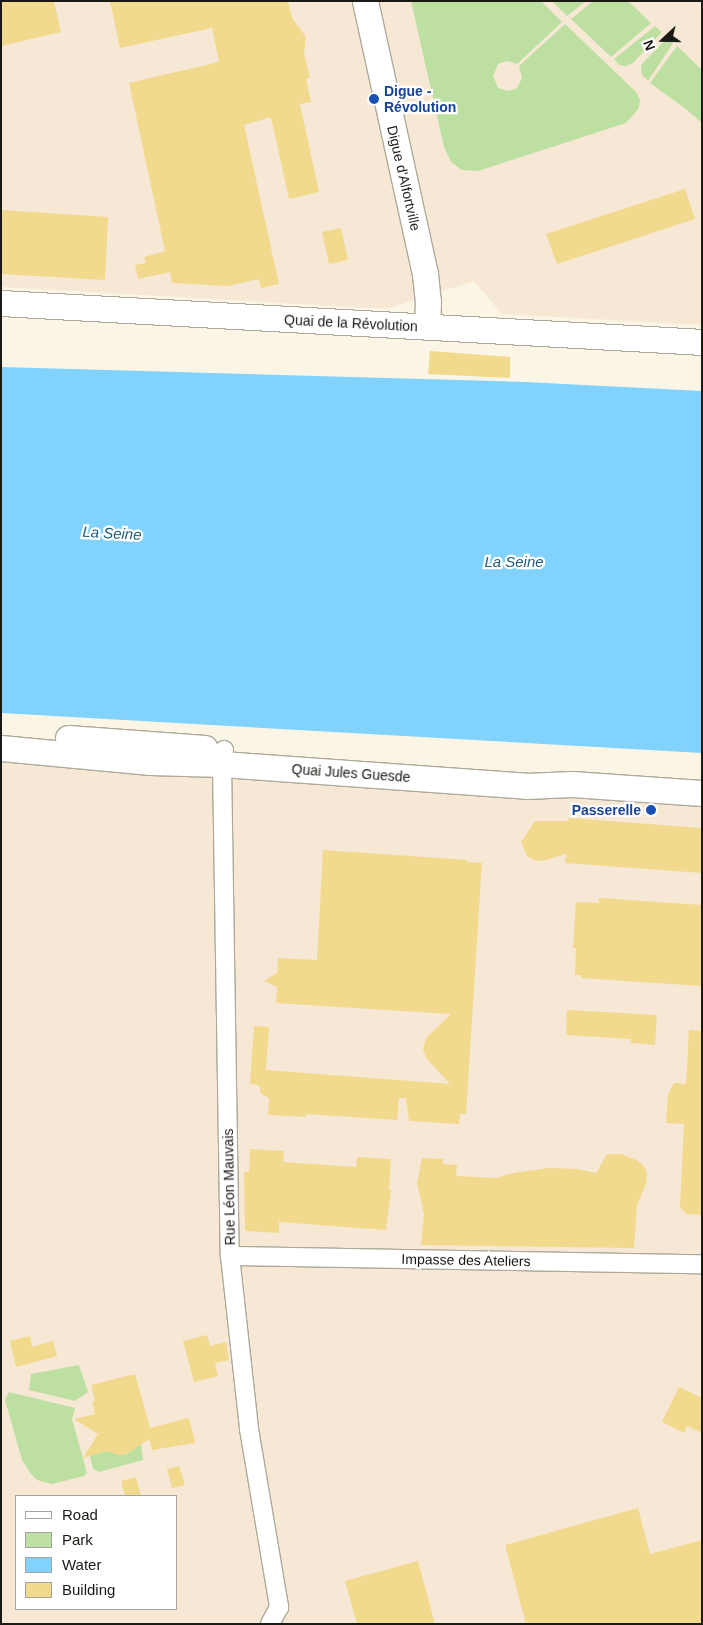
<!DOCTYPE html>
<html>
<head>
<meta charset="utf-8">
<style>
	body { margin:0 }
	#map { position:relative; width:703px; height:1625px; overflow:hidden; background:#faf5e4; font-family:Helvetica,sans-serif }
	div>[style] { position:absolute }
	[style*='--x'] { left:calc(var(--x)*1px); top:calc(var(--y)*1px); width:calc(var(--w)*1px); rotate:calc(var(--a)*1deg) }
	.industrial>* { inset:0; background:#f7e8d5 }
	.green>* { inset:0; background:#bddfa2 }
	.water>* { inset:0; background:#81d2fc }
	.building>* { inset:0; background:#f1d98d }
	.roads { filter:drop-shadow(1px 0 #aea99a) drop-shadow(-1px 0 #aea99a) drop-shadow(0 1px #aea99a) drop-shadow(0 -1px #aea99a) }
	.street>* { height:18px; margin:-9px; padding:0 9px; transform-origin:9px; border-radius:9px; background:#fff }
	.secondary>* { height:25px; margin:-12.5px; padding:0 12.5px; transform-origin:12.5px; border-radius:12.5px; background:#fff }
	.dots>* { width:14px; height:14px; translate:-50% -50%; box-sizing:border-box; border:2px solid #fff; border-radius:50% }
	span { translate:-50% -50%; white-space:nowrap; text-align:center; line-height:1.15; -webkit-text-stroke:4.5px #fff; paint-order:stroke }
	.transit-label { font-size:14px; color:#164399; font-weight:700 }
	.left { translate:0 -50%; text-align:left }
	.right { translate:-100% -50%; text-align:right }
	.street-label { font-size:14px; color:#1b1914 }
	.water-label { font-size:15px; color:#205e7a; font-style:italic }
	.frame { position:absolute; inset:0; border:2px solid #1b1914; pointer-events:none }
	.legend { position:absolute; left:15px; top:1495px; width:162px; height:115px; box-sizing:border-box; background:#fff; border:1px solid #a4a3a1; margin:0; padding:6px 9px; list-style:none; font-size:15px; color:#1b1914 }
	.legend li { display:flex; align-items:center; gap:10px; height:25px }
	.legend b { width:25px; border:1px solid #a4a3a1 }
	.north { position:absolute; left:638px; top:15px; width:50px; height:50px; -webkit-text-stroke:4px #fff; paint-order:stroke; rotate:249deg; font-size:14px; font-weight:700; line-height:20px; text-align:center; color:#1b1914 }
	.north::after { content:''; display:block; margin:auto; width:18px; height:22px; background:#1b1914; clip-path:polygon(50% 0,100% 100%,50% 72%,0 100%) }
</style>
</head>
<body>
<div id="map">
	<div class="industrial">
		<div style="clip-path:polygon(1px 1px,702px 1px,702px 325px,502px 314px,474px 281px,387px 309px,1px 287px)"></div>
		<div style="clip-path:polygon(evenodd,1px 754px,702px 802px,702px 1624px,1px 1624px,1px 754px,16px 1496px,176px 1496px,176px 1609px,16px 1609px,16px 1496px)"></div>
	</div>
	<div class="green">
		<div style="clip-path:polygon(411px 1px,541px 1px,562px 22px,517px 64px,507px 61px,498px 64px,493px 76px,498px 88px,509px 91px,517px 88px,522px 78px,519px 66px,565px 24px,636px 92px,640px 100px,639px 108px,626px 123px,478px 171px,462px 170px,451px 162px,444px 147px)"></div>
		<div style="clip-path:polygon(552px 1px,585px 1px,585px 2px,567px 16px)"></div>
		<div style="clip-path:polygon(593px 1px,628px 1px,651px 23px,611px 57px,571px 19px)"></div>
		<div style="clip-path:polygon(655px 26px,662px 32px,633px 63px,626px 66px,619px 65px,614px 59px)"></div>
		<div style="clip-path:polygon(667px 38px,673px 43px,648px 81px,642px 75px,641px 65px)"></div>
		<div style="clip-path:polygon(677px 46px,702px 70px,702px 123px,686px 109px,650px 83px)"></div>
		<div style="clip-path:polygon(79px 1365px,88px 1392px,75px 1401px,29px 1390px,31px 1374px)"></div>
		<div style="clip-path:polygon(9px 1392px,75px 1408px,72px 1419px,87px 1473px,84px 1476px,52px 1484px,37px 1480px,31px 1474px,22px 1460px,5px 1400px)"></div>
		<div style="clip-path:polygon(141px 1443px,143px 1460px,99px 1472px,93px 1469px,90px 1456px,107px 1451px,119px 1455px,127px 1454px)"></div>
	</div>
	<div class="water">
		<div style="clip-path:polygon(1px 367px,525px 382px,702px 391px,702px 753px,1px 713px)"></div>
	</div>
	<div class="building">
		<div style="clip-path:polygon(1px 1px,54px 1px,61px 32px,1px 46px)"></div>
		<div style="clip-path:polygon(110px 1px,288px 1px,292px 18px,306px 37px,304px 55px,310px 78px,306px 79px,311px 102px,300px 104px,319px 192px,289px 199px,271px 117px,244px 125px,279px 284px,261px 288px,259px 279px,228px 286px,172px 283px,170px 272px,138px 279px,135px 265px,146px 263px,144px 257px,165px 251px,129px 83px,219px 62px,212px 28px,120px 48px)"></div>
		<div style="clip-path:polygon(685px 189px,695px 219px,557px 264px,546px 234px)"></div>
		<div style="clip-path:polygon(1px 210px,108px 217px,105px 280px,1px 274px)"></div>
		<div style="clip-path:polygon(341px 228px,348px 260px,329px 264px,322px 232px)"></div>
		<div style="clip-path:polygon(430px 351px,510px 357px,510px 378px,428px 374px)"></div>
		<div style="clip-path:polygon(569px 818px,702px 828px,702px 873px,565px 863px,566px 854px,542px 861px,533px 860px,527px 856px,521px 842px,535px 821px,568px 821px)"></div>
		<div style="clip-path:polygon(323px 850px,467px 860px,467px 862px,482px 863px,466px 1114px,460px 1114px,459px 1124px,409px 1121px,406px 1098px,399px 1098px,397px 1120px,306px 1114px,306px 1117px,268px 1115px,269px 1098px,261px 1094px,259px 1085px,250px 1084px,254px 1026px,269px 1027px,266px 1070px,450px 1084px,427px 1059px,423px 1049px,426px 1038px,451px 1014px,276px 1003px,277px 987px,264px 981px,277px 973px,278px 958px,317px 960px)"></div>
		<div style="clip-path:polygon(599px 898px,702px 905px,702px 986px,581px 978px,581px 975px,575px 975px,576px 948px,573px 948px,576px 902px,599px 903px)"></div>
		<div style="clip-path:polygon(567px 1010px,657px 1015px,655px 1045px,631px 1043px,631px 1039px,566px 1035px)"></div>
		<div style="clip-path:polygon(689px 1030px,702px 1031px,702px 1215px,686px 1214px,680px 1207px,684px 1124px,666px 1123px,668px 1094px,674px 1083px,686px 1084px)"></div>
		<div style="clip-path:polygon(250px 1149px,284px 1151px,283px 1162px,356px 1167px,357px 1157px,391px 1159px,389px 1190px,391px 1190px,386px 1230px,279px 1222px,279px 1233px,245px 1231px,244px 1172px,249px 1172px)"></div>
		<div style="clip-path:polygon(607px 1154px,621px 1154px,636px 1160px,644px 1166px,647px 1174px,646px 1184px,637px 1205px,634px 1248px,421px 1245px,424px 1214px,417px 1183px,422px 1158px,443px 1159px,443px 1164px,457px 1165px,456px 1176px,496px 1178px,514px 1173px,549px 1168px,578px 1169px,596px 1173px)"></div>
		<div style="clip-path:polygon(207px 1335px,210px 1346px,226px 1342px,229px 1360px,215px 1363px,218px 1376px,194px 1382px,183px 1341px)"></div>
		<div style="clip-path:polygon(30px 1336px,32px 1347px,53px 1341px,57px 1356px,16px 1367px,10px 1341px)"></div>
		<div style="clip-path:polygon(135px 1374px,150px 1428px,189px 1418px,195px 1443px,152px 1450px,149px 1439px,127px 1454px,119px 1455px,107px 1451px,83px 1458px,98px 1434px,74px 1419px,95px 1414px,92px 1402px,95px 1401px,91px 1385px)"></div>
		<div style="clip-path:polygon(679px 1387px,702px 1398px,702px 1433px,687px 1426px,684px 1433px,662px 1422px)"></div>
		<div style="clip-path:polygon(179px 1466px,185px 1485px,172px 1488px,167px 1469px)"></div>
		<div style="clip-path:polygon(136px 1477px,141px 1496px,125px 1496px,121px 1481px)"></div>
		<div style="clip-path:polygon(638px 1508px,650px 1554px,702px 1540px,702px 1624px,526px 1624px,505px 1545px)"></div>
		<div style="clip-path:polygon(418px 1561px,435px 1624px,357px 1624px,345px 1581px)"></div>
	</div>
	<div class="roads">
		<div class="street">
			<div style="--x:224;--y:750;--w:14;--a:98"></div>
			<div style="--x:222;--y:764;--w:492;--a:89.1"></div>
			<div style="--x:230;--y:1256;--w:174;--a:83.7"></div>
			<div style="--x:249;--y:1429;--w:181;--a:80.4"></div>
			<div style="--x:279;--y:1607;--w:19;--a:118"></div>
			<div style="--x:230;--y:1256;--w:472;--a:1"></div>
		</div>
		<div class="secondary">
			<div style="--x:365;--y:1;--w:280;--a:77.6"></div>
			<div style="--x:425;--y:274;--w:27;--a:84"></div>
			<div style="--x:428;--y:301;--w:26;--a:92"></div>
			<div style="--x:1;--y:303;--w:702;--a:3.18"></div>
			<div style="--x:68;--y:738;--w:137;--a:4.2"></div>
			<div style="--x:1;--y:748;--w:150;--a:5.4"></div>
			<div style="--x:150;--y:762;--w:72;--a:1.6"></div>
			<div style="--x:222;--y:764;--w:305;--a:4.1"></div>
			<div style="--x:526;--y:786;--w:46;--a:-2.5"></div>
			<div style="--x:572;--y:784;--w:130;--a:4"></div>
		</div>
	</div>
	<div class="dots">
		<div style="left:374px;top:99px;background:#1a4fb4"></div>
		<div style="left:651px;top:810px;background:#1a4fb4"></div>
	</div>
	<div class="transit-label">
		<span class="left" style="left:384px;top:99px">Digue -<br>Révolution</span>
		<span class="right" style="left:641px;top:810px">Passerelle</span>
	</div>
	<div class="street-label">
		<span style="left:404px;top:178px;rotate:77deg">Digue d'Alfortville</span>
		<span style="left:351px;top:323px;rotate:3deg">Quai de la Révolution</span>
		<span style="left:351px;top:773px;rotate:4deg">Quai Jules Guesde</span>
		<span style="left:229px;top:1187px;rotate:-91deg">Rue Léon Mauvais</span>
		<span style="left:466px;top:1260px;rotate:1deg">Impasse des Ateliers</span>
	</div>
	<div class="water-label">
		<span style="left:112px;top:533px;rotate:3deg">La Seine</span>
		<span style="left:514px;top:562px">La Seine</span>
	</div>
	<div class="frame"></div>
	<ul class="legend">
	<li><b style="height:6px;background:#fff"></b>Road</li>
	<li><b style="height:14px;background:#bddfa2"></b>Park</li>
	<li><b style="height:14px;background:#81d2fc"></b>Water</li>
	<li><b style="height:14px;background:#f1d98d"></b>Building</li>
	</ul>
	<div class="north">N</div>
</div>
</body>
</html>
